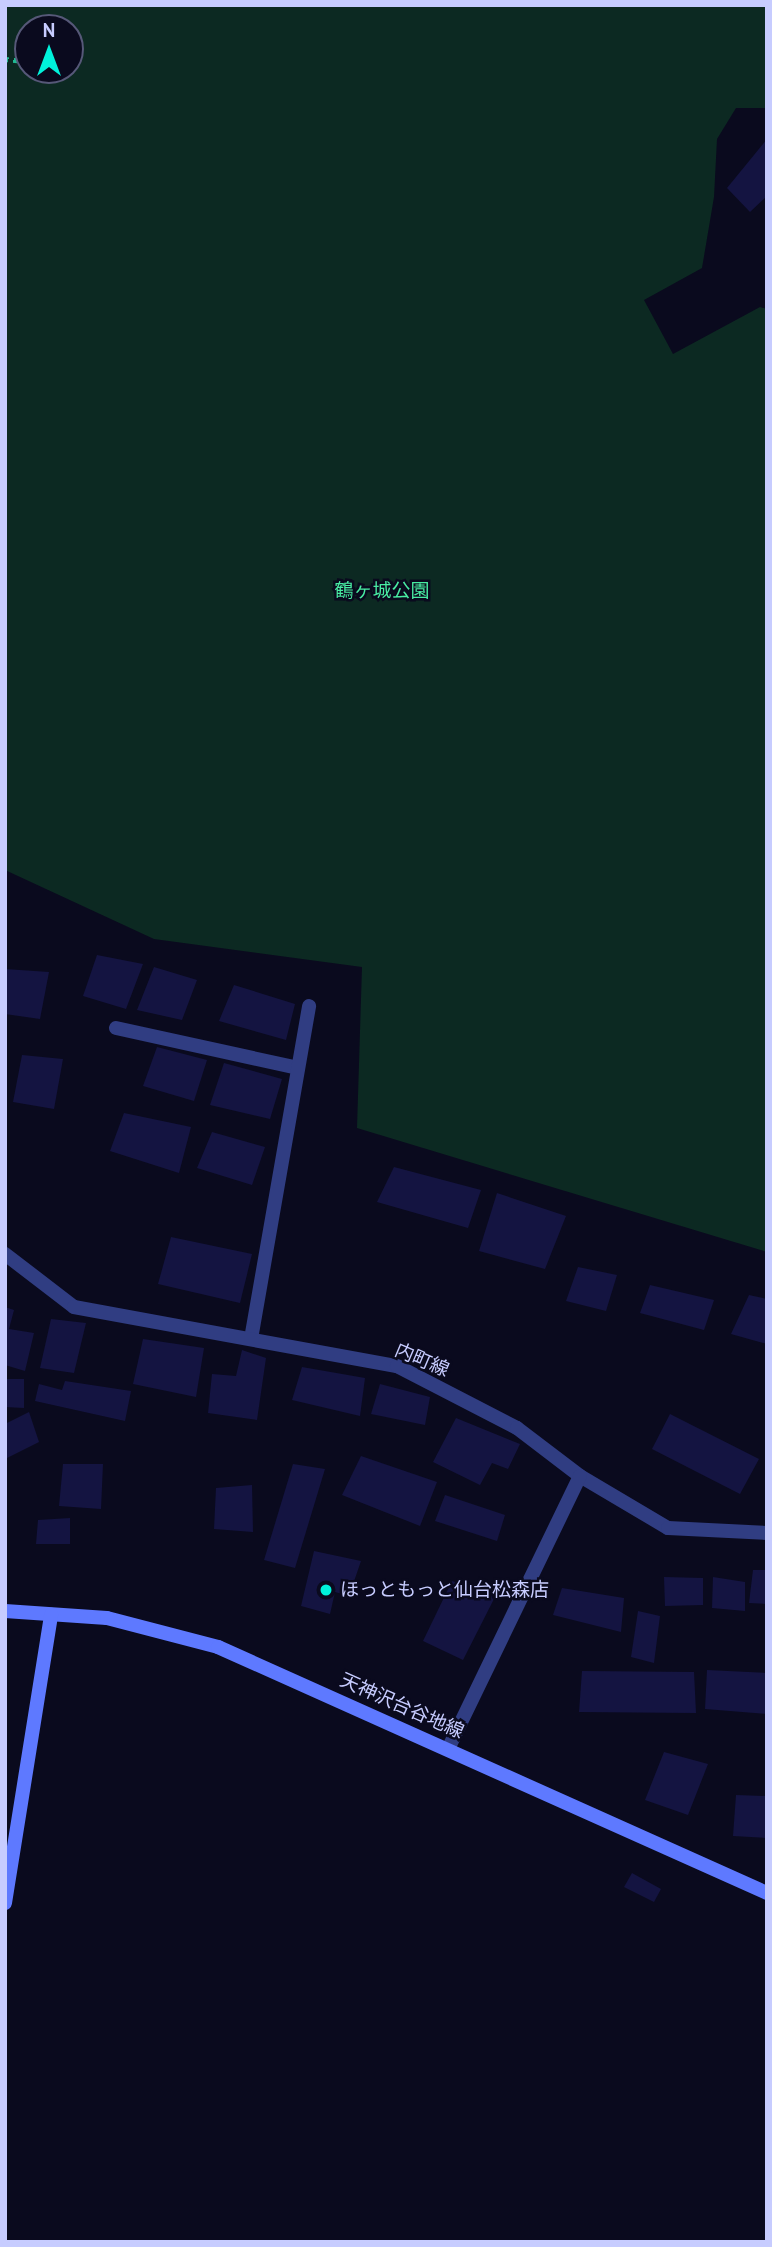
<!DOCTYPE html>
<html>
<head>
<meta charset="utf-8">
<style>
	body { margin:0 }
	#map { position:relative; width:772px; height:2247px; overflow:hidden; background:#0a0a1e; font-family:"PT Sans","Noto Sans JP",sans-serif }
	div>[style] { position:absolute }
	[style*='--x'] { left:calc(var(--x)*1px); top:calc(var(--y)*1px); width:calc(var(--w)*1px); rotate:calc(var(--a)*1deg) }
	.green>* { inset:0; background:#0c2922 }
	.building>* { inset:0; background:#141441 }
	.path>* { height:4.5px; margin-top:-2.25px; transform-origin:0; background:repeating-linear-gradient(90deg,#21ba93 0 3.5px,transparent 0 8.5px) }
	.lane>* { height:14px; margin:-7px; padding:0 7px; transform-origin:7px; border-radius:7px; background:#303d82 }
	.street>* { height:14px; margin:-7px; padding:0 7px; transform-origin:7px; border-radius:7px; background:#303d82 }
	.secondary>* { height:14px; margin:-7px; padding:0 7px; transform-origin:7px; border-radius:7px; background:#5e79ff }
	.dots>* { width:19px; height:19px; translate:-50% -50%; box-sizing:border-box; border:4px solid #0a0a1e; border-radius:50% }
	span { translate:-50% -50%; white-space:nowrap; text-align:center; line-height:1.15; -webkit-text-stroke:5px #0a0a1e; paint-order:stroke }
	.park-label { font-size:19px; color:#48eba2 }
	.street-label { font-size:19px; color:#c7ccff }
	.poi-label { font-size:19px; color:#c7ccff }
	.left { translate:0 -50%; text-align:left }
	.frame { position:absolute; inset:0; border:7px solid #c7ccff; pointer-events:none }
	.north { position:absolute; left:14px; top:14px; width:70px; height:70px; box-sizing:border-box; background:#0a0a1e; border:2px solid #565878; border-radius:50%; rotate:0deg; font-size:19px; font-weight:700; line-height:28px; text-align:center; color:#c7ccff }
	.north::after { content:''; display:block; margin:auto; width:24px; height:32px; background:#00f2db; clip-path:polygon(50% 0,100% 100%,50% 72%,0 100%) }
</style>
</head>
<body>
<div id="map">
	<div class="green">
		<div style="clip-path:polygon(evenodd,5px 5px,767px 5px,767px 108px,736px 108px,717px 139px,714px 197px,702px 268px,644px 300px,673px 354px,760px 307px,767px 309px,767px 1252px,357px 1128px,362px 967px,154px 939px,5px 870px,5px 5px,70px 28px,70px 70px,28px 70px,28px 28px,70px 28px)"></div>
	</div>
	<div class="building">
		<div style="clip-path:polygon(767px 139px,767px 196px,750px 212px,727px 188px)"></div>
		<div style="clip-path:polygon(97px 955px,143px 964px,126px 1009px,83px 996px)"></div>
		<div style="clip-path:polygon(154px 967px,197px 980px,182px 1020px,137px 1010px)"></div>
		<div style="clip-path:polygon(5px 969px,49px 972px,40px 1019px,5px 1014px)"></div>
		<div style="clip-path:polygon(234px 985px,295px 1004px,286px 1040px,219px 1021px)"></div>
		<div style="clip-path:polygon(157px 1047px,207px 1060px,194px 1101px,143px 1086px)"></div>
		<div style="clip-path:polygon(22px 1055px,63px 1059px,54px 1109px,13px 1102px)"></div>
		<div style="clip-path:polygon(224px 1063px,282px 1079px,270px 1119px,210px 1105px)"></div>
		<div style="clip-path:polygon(124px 1113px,191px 1127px,179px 1173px,110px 1151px)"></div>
		<div style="clip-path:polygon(212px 1132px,265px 1147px,252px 1185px,197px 1168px)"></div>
		<div style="clip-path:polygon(394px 1167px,481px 1190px,468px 1228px,377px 1202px)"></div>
		<div style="clip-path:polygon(497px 1193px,566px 1216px,545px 1269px,479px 1251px)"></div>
		<div style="clip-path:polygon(171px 1237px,252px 1254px,240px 1303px,158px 1284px)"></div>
		<div style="clip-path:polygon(578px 1267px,617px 1275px,606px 1311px,566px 1301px)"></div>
		<div style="clip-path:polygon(650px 1285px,714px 1300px,704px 1330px,640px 1313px)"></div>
		<div style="clip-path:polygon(749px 1295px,767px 1299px,767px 1344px,731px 1334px)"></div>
		<div style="clip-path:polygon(5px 1307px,14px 1310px,9px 1329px,34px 1333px,25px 1371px,5px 1365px)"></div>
		<div style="clip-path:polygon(51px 1319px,86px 1323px,74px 1373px,40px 1368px)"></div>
		<div style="clip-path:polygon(143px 1339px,204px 1348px,196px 1397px,133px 1384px)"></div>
		<div style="clip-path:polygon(242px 1350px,266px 1358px,257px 1420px,208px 1413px,212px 1374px,236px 1376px)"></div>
		<div style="clip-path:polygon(302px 1367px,365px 1378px,360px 1416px,292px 1400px)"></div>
		<div style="clip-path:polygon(5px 1379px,24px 1379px,24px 1408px,5px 1407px)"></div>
		<div style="clip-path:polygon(65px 1381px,131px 1391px,125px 1421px,35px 1401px,39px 1384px,62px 1390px)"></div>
		<div style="clip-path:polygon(380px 1384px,430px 1397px,425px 1425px,371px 1414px)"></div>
		<div style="clip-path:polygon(29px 1412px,39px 1442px,5px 1459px,5px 1424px)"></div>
		<div style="clip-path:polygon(670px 1414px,759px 1459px,740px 1494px,652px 1449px)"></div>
		<div style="clip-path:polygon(456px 1418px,520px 1444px,508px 1469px,492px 1463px,480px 1485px,433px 1462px)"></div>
		<div style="clip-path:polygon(361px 1456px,437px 1482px,420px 1526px,342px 1495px)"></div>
		<div style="clip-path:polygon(63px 1464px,103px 1464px,101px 1509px,59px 1506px)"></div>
		<div style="clip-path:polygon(293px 1464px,325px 1469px,295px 1568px,264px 1560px)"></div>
		<div style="clip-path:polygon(252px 1485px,253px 1532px,214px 1529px,216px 1488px)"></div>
		<div style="clip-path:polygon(445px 1495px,505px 1515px,497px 1541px,435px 1521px)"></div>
		<div style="clip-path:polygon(70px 1518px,70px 1544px,36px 1544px,38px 1520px)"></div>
		<div style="clip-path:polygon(314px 1551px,361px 1561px,349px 1596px,335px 1592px,330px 1614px,301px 1606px)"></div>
		<div style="clip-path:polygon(753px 1570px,767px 1570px,767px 1604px,749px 1603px)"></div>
		<div style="clip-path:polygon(664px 1577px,703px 1578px,703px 1605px,665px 1606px)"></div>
		<div style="clip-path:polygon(713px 1577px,745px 1582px,745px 1611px,712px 1608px)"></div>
		<div style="clip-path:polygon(452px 1581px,496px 1595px,463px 1660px,423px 1641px)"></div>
		<div style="clip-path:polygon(562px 1588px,624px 1598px,621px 1632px,553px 1615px)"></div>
		<div style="clip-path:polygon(638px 1611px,660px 1616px,654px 1663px,631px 1657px)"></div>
		<div style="clip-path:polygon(707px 1670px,767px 1673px,767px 1714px,705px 1709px)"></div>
		<div style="clip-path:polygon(582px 1671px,694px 1672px,696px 1713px,579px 1712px)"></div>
		<div style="clip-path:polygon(664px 1752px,708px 1764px,688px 1815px,645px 1800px)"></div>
		<div style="clip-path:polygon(736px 1795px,767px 1796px,767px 1838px,733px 1836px)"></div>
		<div style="clip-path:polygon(632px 1873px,661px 1889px,654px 1902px,624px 1887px)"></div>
	</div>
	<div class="path">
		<div style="--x:5;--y:59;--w:20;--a:6"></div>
	</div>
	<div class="lane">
		<div style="--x:116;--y:1028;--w:186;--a:12.4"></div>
		<div style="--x:251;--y:1339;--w:338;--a:-80.1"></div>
	</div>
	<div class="street">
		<div style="--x:5;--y:1254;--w:87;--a:37.5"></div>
		<div style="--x:74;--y:1307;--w:328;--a:10.4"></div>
		<div style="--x:397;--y:1366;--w:135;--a:27.3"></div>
		<div style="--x:517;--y:1428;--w:79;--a:37.3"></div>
		<div style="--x:580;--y:1476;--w:102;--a:30.6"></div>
		<div style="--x:668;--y:1528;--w:99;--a:2.9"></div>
		<div style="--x:449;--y:1747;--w:301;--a:-64.2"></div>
	</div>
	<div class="secondary">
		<div style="--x:5;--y:1611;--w:102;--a:3.9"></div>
		<div style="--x:107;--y:1618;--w:115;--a:14.6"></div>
		<div style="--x:218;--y:1647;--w:602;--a:24.14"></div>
		<div style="--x:5;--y:1903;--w:292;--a:-80.9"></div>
	</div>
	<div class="dots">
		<div style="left:326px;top:1590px;background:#00f2db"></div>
	</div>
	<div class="park-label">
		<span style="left:382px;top:591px">鶴ヶ城公園</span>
	</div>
	<div class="street-label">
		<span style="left:422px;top:1360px;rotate:23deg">内町線</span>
		<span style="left:402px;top:1706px;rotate:24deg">天神沢台谷地線</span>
	</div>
	<div class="poi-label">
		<span class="left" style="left:340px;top:1590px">ほっともっと仙台松森店</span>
	</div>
	<div class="frame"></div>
	<div class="north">N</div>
</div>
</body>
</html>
